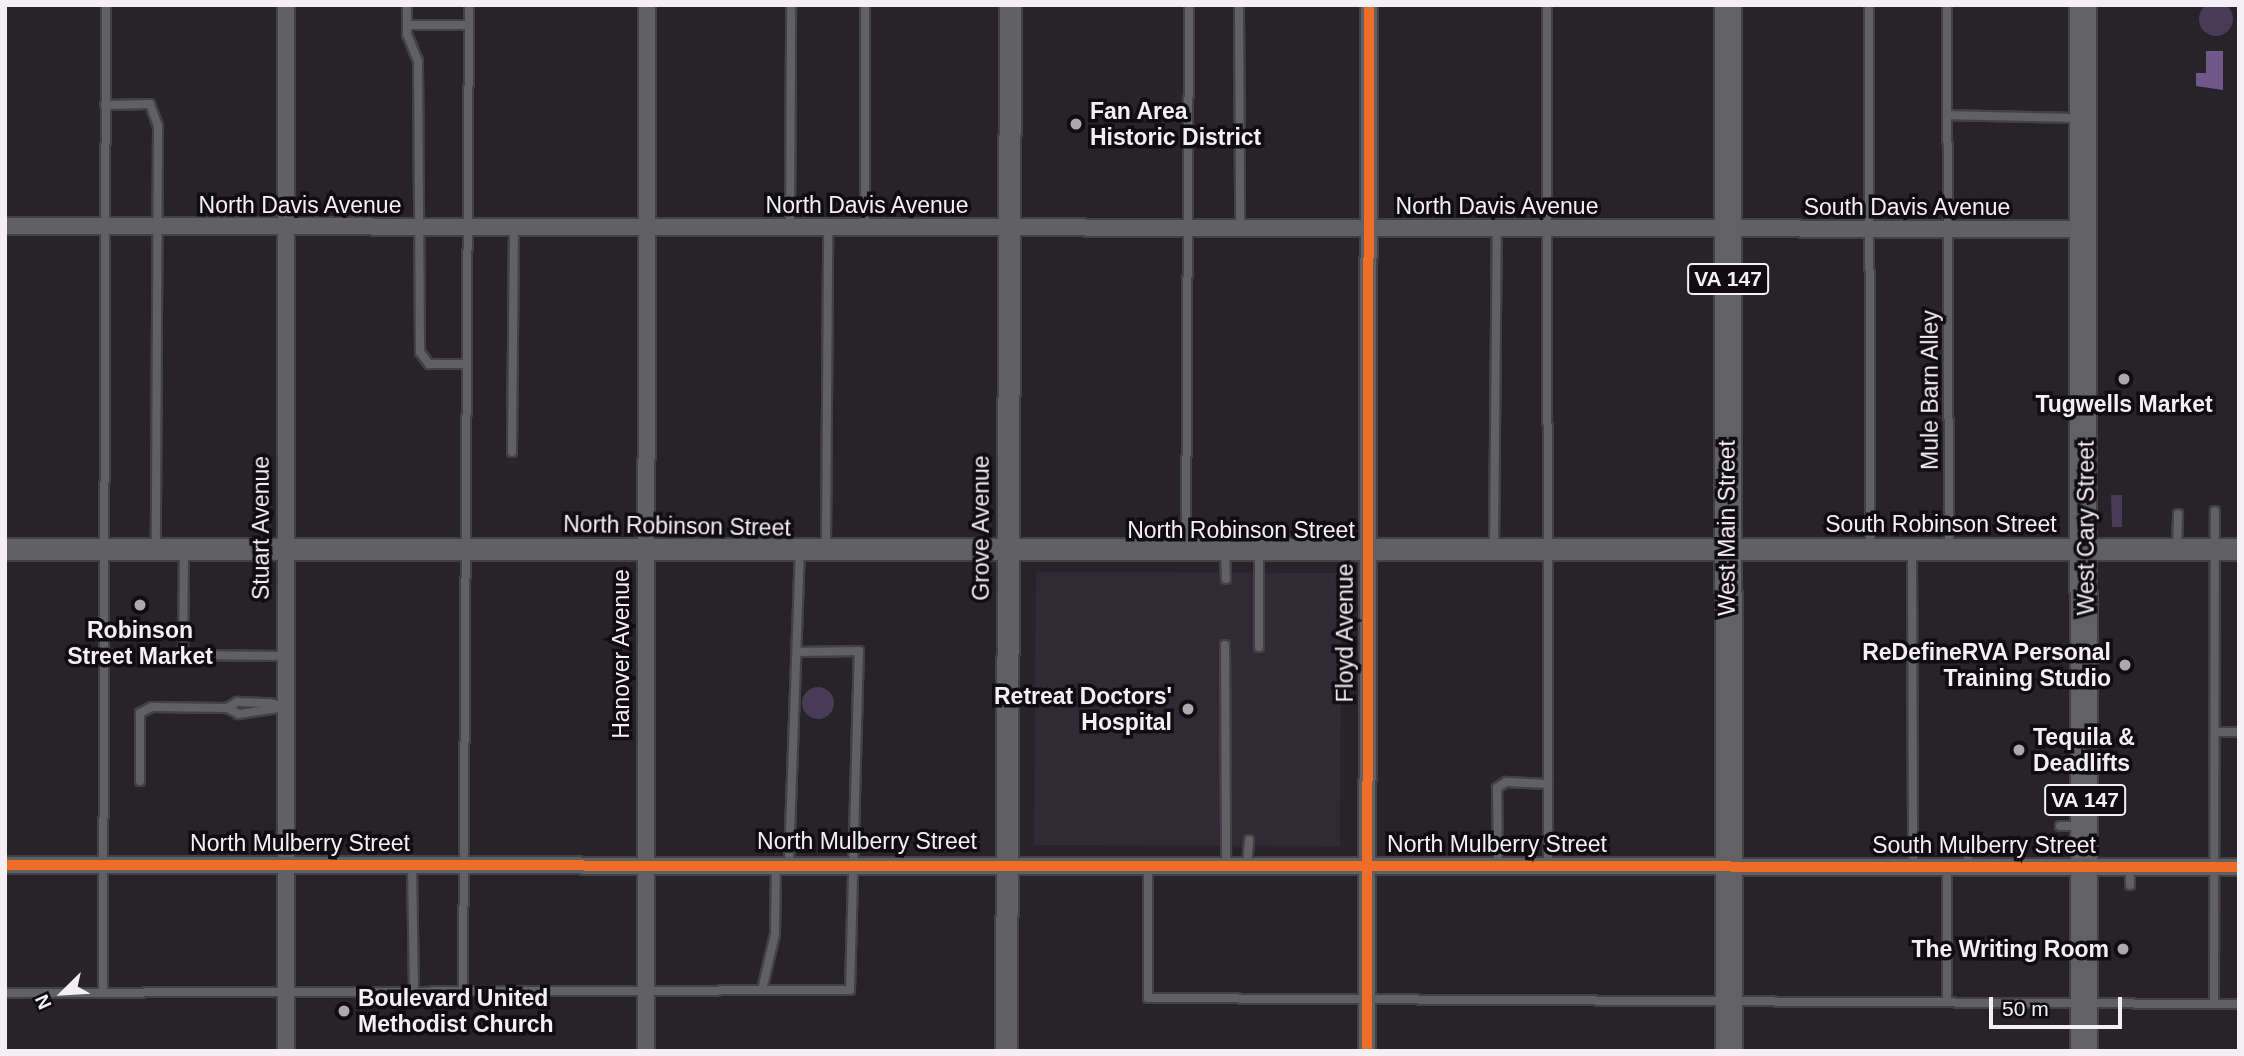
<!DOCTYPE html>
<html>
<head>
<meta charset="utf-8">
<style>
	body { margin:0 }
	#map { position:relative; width:2244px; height:1056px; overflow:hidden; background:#262429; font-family:Helvetica,sans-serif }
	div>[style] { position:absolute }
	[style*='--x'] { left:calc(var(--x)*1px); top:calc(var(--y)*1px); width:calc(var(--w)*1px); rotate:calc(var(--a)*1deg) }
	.built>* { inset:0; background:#302a35 }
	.green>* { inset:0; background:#493b58 }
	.round { border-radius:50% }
	.water>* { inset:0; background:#72578a }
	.roads { filter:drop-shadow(2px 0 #434145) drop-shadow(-2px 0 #434145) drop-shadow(0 2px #434145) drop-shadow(0 -2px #434145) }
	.service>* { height:8px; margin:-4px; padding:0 4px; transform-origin:4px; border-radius:4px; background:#616062 }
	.minor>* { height:16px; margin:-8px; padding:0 8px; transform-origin:8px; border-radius:8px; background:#616062 }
	.tertiary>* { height:21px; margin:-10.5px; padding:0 10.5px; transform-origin:10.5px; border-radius:10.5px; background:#616062 }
	.primary>* { height:26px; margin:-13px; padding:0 13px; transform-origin:13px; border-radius:13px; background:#626164 }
	.cycleway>* { height:10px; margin:-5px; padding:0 5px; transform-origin:5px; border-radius:5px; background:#ee6e29 }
	.dots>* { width:19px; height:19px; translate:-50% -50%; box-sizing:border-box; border:4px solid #0f0d10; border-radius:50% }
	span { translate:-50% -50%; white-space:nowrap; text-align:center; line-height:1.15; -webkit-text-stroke:7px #0f0d10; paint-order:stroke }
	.shield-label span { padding:2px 5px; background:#0f0d10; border:2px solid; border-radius:5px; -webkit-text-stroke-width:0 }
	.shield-label { font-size:21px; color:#f2f0f4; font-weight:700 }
	.poi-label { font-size:23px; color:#f2f0f4; font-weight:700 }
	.left { translate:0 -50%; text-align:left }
	.right { translate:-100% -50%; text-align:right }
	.street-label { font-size:23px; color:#f2f0f4 }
	.frame { position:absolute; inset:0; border:7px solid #f2f0f4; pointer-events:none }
	.north { position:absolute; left:28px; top:958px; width:70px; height:70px; -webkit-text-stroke:5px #0f0d10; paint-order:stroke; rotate:246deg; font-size:19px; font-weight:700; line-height:28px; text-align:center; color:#f2f0f4 }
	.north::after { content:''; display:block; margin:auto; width:24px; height:32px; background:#f2f0f4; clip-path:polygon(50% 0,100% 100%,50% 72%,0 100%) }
	.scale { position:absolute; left:1989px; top:997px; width:133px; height:32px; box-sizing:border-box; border:4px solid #f2f0f4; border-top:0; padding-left:9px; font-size:21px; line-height:24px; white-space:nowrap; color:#f2f0f4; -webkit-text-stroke:5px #0f0d10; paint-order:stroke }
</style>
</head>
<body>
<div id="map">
	<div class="built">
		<div style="clip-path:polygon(1036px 572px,1341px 573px,1340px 846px,1034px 845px)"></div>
	</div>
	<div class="green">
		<div class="round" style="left:2199px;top:2px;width:34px;height:34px"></div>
		<div style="clip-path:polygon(2111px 495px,2122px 495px,2122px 527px,2112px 527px)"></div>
		<div class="round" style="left:802px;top:687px;width:32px;height:32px"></div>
	</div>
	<div class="water">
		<div style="clip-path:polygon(2206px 51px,2223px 51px,2223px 90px,2196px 86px,2196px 73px,2206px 73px)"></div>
	</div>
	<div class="roads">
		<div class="service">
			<div style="--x:407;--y:5;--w:29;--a:90"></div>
			<div style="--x:407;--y:34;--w:29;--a:68"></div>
			<div style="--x:418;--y:61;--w:291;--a:89.6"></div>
			<div style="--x:420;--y:352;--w:15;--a:53"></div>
			<div style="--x:429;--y:364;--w:38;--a:0"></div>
			<div style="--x:1239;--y:5;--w:223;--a:89.7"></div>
			<div style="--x:1547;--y:5;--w:860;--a:89.93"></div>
			<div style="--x:1869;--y:5;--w:542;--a:89.89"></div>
			<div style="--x:1947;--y:5;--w:543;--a:89.79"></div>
			<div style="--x:407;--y:25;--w:62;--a:0"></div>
			<div style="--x:105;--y:105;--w:45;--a:-1.3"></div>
			<div style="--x:150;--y:104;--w:23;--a:70"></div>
			<div style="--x:158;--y:126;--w:423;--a:90.3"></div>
			<div style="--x:1947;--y:115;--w:134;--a:1.3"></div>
			<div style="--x:790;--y:228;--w:223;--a:-89.7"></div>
			<div style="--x:865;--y:228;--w:223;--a:-90"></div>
			<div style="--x:512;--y:452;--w:225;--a:-89.5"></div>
			<div style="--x:2177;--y:546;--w:32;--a:-88"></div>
			<div style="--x:826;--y:547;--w:319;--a:-89.6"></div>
			<div style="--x:1186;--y:548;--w:543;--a:-89.68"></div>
			<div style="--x:184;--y:549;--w:106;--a:90.5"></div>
			<div style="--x:183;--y:655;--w:101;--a:0.6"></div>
			<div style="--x:1494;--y:549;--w:320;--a:-89.5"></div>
			<div style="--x:1225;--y:551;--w:28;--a:88"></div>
			<div style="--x:1912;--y:551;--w:315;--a:89.8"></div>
			<div style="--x:1225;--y:645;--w:219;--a:89.7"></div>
			<div style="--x:1259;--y:647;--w:96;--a:-90"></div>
			<div style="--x:237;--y:702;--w:33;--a:2"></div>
			<div style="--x:270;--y:703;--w:16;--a:15"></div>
			<div style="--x:285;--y:707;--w:47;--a:171.3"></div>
			<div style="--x:239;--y:714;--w:13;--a:-153"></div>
			<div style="--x:227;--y:708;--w:12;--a:-31"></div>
			<div style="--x:2215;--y:732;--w:24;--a:0"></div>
			<div style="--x:140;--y:781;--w:68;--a:-90"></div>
			<div style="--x:140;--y:713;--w:13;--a:-27"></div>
			<div style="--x:152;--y:707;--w:75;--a:0.8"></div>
			<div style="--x:2060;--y:826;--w:18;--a:0"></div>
			<div style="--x:789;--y:862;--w:309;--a:-88"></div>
			<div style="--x:1148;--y:864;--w:134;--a:90"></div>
			<div style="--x:1148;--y:998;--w:1091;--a:0.32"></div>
			<div style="--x:1247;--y:864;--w:24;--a:-85"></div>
			<div style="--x:412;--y:865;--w:126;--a:89.1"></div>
			<div style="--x:1498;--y:865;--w:77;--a:-90.7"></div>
			<div style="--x:1497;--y:788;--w:11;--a:-34"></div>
			<div style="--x:1506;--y:782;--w:42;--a:2.7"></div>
			<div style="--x:1968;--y:866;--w:19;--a:-90"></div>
			<div style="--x:2130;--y:866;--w:19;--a:90"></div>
			<div style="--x:1947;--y:867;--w:133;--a:90"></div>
			<div style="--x:463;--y:990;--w:985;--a:-89.65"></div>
			<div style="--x:762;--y:990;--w:57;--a:-76.9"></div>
			<div style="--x:775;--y:934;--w:69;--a:-89.2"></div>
			<div style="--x:103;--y:992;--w:987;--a:-89.83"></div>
			<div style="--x:5;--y:993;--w:845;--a:-0.2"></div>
			<div style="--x:850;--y:990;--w:339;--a:-88.5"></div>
			<div style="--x:859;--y:651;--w:60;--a:179"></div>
			<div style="--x:2214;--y:1004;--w:493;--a:-89.9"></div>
		</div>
		<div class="minor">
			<div style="--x:286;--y:5;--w:1046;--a:90"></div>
			<div style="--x:5;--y:226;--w:2082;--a:0.08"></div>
			<div style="--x:5;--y:865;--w:2234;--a:0.05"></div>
			<div style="--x:646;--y:1051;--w:1046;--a:-89.95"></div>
			<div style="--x:1367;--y:1051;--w:1046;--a:-89.89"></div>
		</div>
		<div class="tertiary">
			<div style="--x:5;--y:549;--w:2234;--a:0"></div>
			<div style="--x:1006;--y:1051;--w:1046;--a:-89.78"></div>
		</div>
		<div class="primary">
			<div style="--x:1728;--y:5;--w:1046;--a:89.95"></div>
			<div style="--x:2083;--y:5;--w:1046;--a:89.95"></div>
		</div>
	</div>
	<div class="cycleway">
		<div style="--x:5;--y:865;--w:2234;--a:0.05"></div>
		<div style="--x:1367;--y:1051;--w:1046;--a:-89.89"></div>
	</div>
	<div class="dots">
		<div style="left:1076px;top:124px;background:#aba9ad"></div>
		<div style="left:2124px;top:379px;background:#aba9ad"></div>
		<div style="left:140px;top:605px;background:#aba9ad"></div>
		<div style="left:2125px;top:665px;background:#aba9ad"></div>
		<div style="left:1188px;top:709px;background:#aba9ad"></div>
		<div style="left:2019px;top:750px;background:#aba9ad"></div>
		<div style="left:2123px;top:949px;background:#aba9ad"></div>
		<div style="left:344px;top:1011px;background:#aba9ad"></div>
	</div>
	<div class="shield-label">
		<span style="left:1728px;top:279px">VA 147</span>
		<span style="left:2085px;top:800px">VA 147</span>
	</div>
	<div class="poi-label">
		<span class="left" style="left:1090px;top:124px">Fan Area<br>Historic District</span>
		<span style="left:2124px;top:404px">Tugwells Market</span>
		<span style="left:140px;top:643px">Robinson<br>Street Market</span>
		<span class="right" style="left:2111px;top:665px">ReDefineRVA Personal<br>Training Studio</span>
		<span class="right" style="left:1172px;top:709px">Retreat Doctors'<br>Hospital</span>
		<span class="left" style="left:2033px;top:750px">Tequila &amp;<br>Deadlifts</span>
		<span class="right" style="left:2109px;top:949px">The Writing Room</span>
		<span class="left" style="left:358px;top:1011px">Boulevard United<br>Methodist Church</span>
	</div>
	<div class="street-label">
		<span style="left:300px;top:205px">North Davis Avenue</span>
		<span style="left:867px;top:205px">North Davis Avenue</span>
		<span style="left:1497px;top:206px">North Davis Avenue</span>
		<span style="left:1907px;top:207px">South Davis Avenue</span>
		<span style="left:1930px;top:390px;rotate:-90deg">Mule Barn Alley</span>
		<span style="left:1941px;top:524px">South Robinson Street</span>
		<span style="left:677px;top:526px;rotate:1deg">North Robinson Street</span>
		<span style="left:261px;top:528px;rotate:-90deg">Stuart Avenue</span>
		<span style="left:981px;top:528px;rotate:-90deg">Grove Avenue</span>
		<span style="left:1727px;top:528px;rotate:-90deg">West Main Street</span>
		<span style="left:2086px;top:528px;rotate:-90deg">West Cary Street</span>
		<span style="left:1241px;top:530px">North Robinson Street</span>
		<span style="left:1345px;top:633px;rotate:-90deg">Floyd Avenue</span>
		<span style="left:621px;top:654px;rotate:-90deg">Hanover Avenue</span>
		<span style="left:867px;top:841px">North Mulberry Street</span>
		<span style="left:300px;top:843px">North Mulberry Street</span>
		<span style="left:1497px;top:844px">North Mulberry Street</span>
		<span style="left:1984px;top:845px">South Mulberry Street</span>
	</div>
	<div class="frame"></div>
	<div class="north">N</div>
	<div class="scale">50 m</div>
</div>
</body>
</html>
